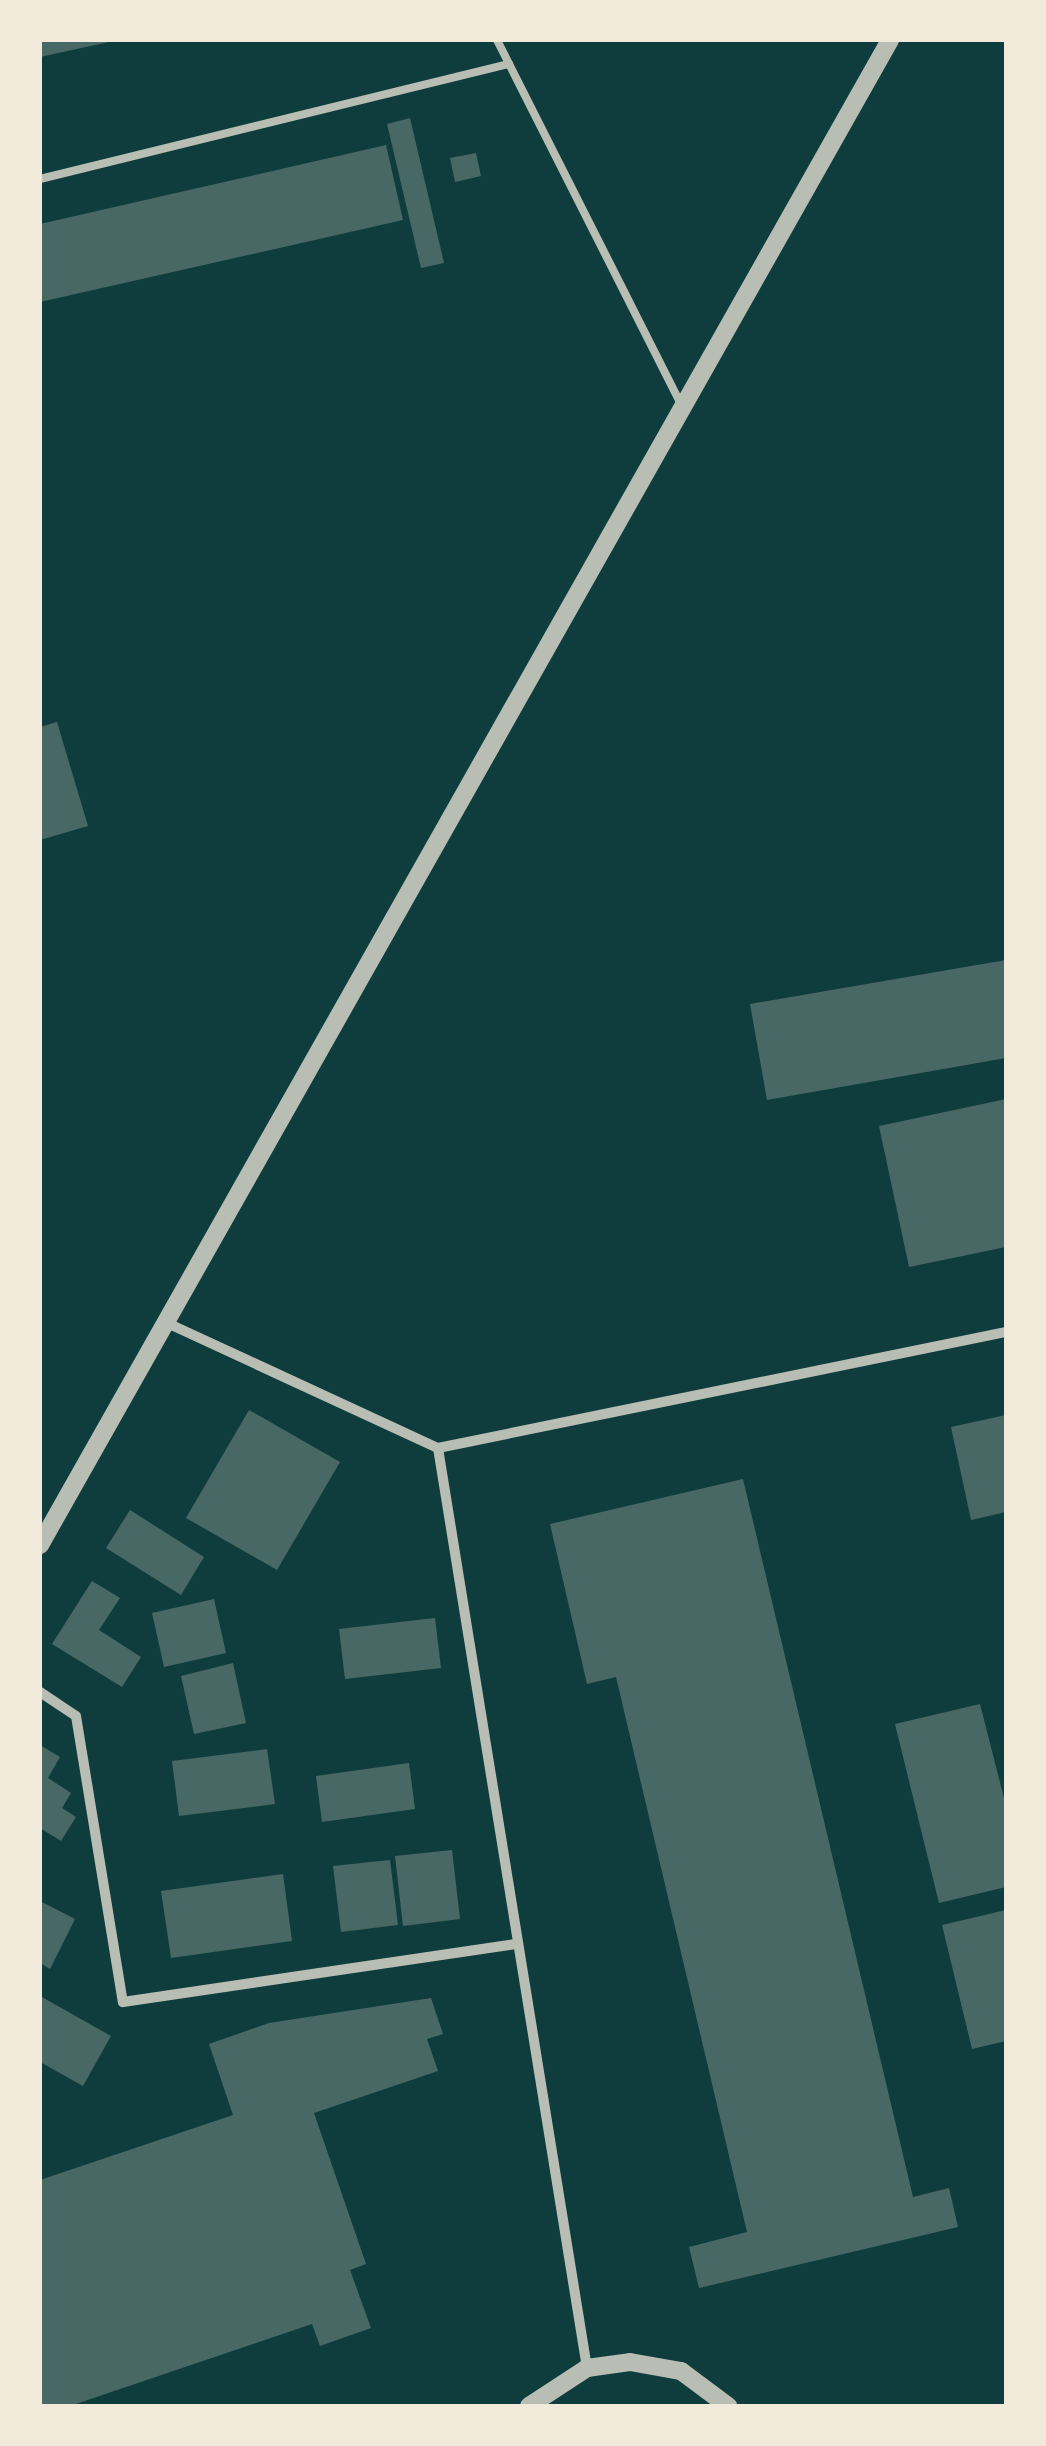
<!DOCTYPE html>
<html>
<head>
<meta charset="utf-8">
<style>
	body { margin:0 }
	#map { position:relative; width:1046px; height:2446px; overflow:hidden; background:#0f3d3e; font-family:"PT Sans",sans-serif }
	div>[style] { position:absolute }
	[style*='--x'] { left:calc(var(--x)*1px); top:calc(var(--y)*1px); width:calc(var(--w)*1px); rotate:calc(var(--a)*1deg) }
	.building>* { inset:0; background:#486865 }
	.service>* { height:8px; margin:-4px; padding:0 4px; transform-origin:4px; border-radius:4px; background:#b8beb3 }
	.minor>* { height:10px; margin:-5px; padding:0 5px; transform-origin:5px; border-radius:5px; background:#b8beb3 }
	.tertiary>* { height:18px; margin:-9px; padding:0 9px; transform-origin:9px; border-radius:9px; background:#b8beb3 }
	span { translate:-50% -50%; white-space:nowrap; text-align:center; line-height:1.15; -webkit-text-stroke:8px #f1e9da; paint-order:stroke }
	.frame { position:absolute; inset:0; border:42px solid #f1e9da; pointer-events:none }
</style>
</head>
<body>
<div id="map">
	<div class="building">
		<div style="clip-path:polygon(40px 40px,109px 40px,109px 42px,40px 57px)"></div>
		<div style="clip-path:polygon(410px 118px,444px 263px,421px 268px,387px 124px)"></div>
		<div style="clip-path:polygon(386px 145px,403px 220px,40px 302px,40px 224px)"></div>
		<div style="clip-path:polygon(476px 153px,481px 176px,455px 182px,450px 158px)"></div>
		<div style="clip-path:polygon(57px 722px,88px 826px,40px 840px,40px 727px)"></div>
		<div style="clip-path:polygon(1006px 960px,1006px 1058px,767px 1100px,750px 1004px)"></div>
		<div style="clip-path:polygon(1006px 1099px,1006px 1247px,909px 1267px,879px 1126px)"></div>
		<div style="clip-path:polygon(249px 1410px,340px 1462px,277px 1570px,186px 1518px)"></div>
		<div style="clip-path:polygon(1006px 1415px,1006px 1512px,971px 1520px,951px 1427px)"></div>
		<div style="clip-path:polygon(743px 1479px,913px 2197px,949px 2188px,958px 2227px,699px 2288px,689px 2247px,747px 2232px,616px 1677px,587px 1684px,550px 1524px)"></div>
		<div style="clip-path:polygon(130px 1510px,204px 1557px,181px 1595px,106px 1548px)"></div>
		<div style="clip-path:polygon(92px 1581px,120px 1598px,99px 1630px,141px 1657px,122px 1687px,52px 1644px)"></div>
		<div style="clip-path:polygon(214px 1599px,226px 1653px,164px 1667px,152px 1613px)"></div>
		<div style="clip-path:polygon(435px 1618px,441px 1668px,345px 1679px,339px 1629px)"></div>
		<div style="clip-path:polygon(233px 1663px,246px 1723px,194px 1734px,181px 1676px)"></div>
		<div style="clip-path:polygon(980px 1704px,1006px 1806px,1006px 1887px,939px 1903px,895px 1724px)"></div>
		<div style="clip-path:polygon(40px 1745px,60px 1757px,48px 1778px,71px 1793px,62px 1808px,76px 1817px,61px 1841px,40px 1828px)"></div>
		<div style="clip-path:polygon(267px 1749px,275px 1804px,179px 1816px,172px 1761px)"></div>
		<div style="clip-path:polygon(409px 1763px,415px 1809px,322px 1822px,316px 1776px)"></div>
		<div style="clip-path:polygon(452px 1850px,460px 1919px,403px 1926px,395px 1856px)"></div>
		<div style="clip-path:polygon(390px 1860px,398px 1925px,341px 1932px,333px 1866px)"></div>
		<div style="clip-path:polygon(283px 1874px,292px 1941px,171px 1958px,161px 1891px)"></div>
		<div style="clip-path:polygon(40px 1901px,75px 1919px,50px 1969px,40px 1963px)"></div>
		<div style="clip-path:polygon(1006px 1910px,1006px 2041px,972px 2049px,942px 1925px)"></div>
		<div style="clip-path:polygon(40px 1996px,111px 2036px,83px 2086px,40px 2062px)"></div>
		<div style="clip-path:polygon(431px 1998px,443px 2034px,427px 2039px,438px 2071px,314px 2113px,366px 2264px,350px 2270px,371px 2328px,320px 2346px,312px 2324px,70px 2406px,40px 2406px,40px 2180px,233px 2115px,209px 2044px,269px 2023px)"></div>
	</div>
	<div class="service">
		<div style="--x:497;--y:40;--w:410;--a:63.2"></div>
		<div style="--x:40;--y:179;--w:483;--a:-13.8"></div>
	</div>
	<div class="minor">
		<div style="--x:165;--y:1322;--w:301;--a:24.8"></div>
		<div style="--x:438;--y:1448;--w:580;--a:-11.54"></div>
		<div style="--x:438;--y:1448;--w:932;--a:80.8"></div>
		<div style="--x:40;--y:1692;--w:43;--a:33.7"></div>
		<div style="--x:76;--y:1716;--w:290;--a:80.7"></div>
		<div style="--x:123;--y:2002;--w:399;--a:-8.4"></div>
	</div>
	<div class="tertiary">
		<div style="--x:40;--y:1545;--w:1728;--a:-60.54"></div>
		<div style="--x:529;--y:2406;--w:69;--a:-33.2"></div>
		<div style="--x:587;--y:2368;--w:43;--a:-7.9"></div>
		<div style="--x:630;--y:2362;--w:52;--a:10"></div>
		<div style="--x:681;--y:2371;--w:59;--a:36.7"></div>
	</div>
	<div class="frame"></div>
</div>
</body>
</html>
